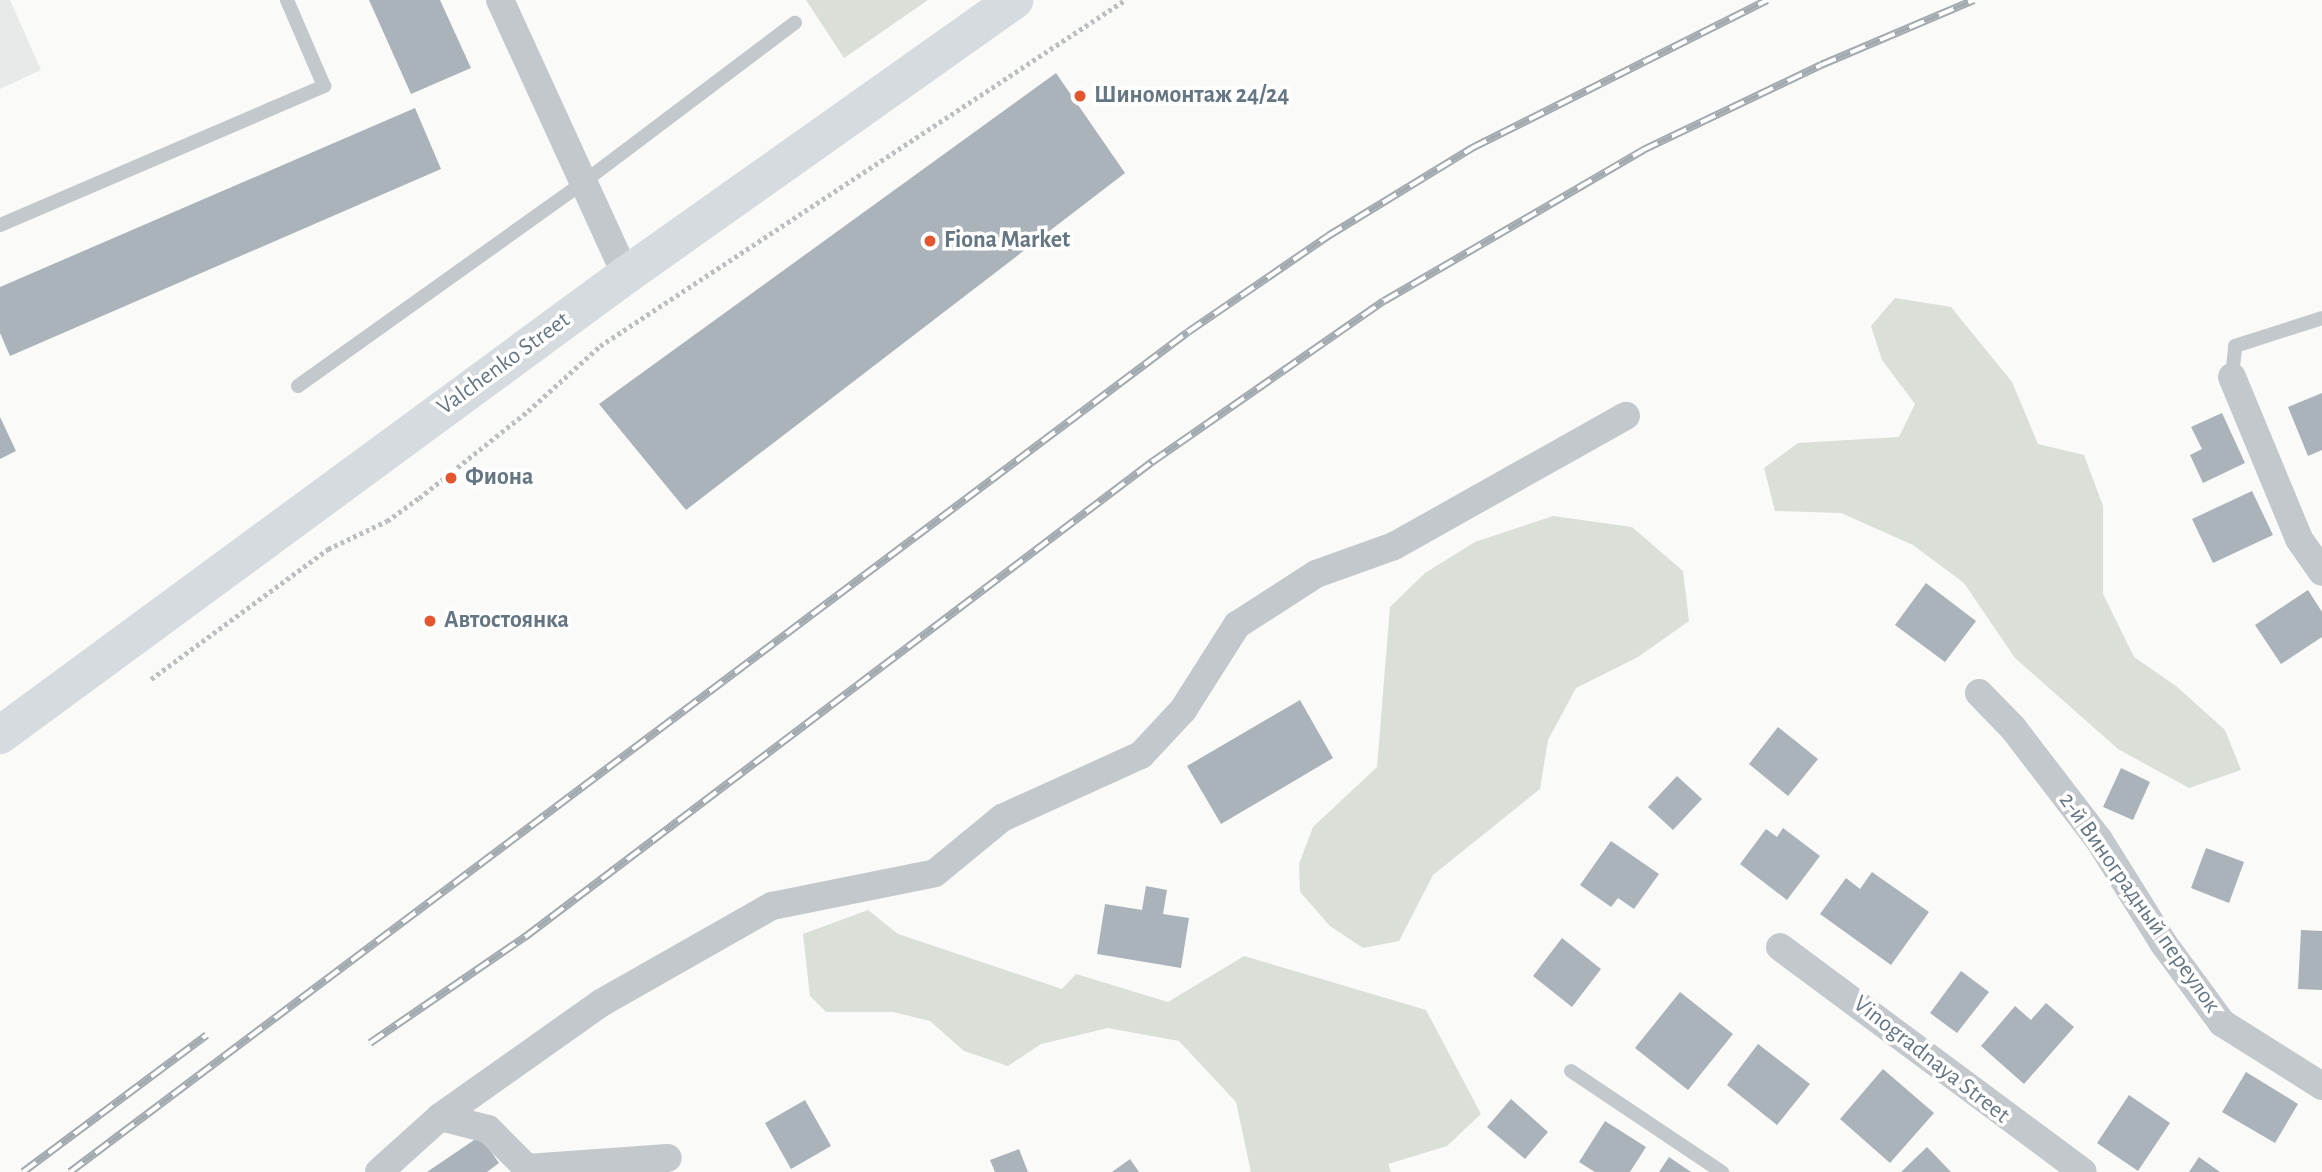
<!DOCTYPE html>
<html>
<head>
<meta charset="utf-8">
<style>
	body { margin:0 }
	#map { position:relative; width:2322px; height:1172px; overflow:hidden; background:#fafaf8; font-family:"Alegreya Sans",sans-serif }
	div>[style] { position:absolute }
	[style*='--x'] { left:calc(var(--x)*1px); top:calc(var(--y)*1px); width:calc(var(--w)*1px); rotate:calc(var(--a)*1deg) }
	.built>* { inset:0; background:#e8e9e9 }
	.green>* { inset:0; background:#dadfd7 }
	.building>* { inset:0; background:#aab3b9 }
	.path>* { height:4.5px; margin-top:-2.25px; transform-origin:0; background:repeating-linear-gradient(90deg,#bbbfc2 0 3.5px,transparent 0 7px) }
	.service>* { height:14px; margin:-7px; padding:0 7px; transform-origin:7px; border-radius:7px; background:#c3c8cc }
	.minor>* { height:28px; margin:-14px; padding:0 14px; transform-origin:14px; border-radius:14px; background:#c3c8cc }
	.primary>* { height:38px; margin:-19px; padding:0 19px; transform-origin:19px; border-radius:19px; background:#d6dbdf }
	.rail>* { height:8px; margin-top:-4px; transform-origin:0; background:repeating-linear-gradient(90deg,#fff 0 16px,#a2aab0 0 32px); box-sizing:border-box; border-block:2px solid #a2aab0 }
	.dots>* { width:19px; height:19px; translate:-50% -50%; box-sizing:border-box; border:4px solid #fff; border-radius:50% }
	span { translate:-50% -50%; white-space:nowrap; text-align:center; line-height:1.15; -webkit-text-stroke:7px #fff; paint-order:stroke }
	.poi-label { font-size:24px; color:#657683; font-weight:700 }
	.left { translate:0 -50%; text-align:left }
	.street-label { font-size:24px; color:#657683 }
</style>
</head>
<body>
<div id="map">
	<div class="built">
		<div style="clip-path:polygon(0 0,10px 0,41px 70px,0 89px)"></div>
	</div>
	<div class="green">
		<div style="clip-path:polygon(806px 0,928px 0,844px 58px)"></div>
		<div style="clip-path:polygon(1895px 298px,1951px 307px,2012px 382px,2038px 444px,2084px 455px,2103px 506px,2103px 594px,2134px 657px,2176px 686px,2225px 730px,2241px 770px,2189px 788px,2118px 749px,2015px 658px,1964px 583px,1913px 545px,1841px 513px,1775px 511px,1764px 468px,1798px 443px,1899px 437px,1915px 404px,1882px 360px,1871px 326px)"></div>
		<div style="clip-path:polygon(1553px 516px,1632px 527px,1683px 571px,1689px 621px,1638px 657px,1576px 688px,1548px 740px,1540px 789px,1433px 875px,1399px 941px,1363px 948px,1330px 926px,1300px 892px,1299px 864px,1313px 827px,1377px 767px,1390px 607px,1425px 573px,1475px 542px)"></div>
		<div style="clip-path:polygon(868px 910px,898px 934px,1062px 989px,1076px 974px,1168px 1002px,1244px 956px,1426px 1010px,1481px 1114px,1447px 1146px,1388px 1164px,1391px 1172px,1251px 1172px,1236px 1102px,1179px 1041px,1108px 1028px,1041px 1044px,1008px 1066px,964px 1051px,930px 1021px,893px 1012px,826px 1012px,810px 996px,803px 934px)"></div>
	</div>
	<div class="building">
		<div style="clip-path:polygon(369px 0,440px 0,471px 68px,411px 94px)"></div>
		<div style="clip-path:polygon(1056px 73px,1125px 173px,686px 510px,599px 404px)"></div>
		<div style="clip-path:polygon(415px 108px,441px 169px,10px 356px,0 333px,0 287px)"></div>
		<div style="clip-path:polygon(2322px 393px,2322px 450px,2308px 456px,2288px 407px)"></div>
		<div style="clip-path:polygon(2222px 413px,2245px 463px,2203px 483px,2190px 455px,2202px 449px,2191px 427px)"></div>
		<div style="clip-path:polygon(0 417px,16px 451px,0 459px)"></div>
		<div style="clip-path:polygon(2252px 491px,2273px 535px,2213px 563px,2192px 519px)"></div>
		<div style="clip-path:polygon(1926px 583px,1976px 621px,1945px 662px,1895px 625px)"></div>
		<div style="clip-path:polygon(2308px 590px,2322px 612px,2322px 637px,2281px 664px,2255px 625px)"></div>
		<div style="clip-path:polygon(1300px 700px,1333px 758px,1221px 824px,1187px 766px)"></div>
		<div style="clip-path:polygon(1778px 727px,1818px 759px,1788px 796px,1749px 764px)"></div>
		<div style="clip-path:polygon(2121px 768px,2150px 782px,2133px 820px,2103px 807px)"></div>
		<div style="clip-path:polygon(1677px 776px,1702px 799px,1673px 830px,1648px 807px)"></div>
		<div style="clip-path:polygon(1783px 828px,1820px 856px,1787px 900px,1740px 864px,1766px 829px,1777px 837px)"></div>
		<div style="clip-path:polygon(1611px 841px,1659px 874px,1634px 909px,1618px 898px,1611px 907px,1580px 885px)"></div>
		<div style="clip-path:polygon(2206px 848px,2244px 862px,2229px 903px,2191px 888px)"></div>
		<div style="clip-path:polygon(1872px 872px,1929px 912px,1891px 965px,1820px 914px,1846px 878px,1860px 889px)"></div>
		<div style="clip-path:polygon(1146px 886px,1167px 890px,1163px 914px,1189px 918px,1181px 968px,1097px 954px,1105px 904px,1142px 910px)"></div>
		<div style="clip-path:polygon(2301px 930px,2322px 931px,2322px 990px,2298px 989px)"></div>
		<div style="clip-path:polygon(1562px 938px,1601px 969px,1572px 1007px,1533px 976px)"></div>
		<div style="clip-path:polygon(1961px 971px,1989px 992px,1957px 1033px,1930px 1013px)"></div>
		<div style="clip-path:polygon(1680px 992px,1733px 1034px,1688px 1090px,1635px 1048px)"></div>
		<div style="clip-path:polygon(2046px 1003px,2074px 1027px,2024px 1084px,1981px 1046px,2015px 1006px,2031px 1020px)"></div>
		<div style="clip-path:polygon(1758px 1044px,1810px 1084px,1777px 1125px,1727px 1085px)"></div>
		<div style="clip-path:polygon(1883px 1069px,1934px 1113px,1890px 1163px,1840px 1119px)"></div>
		<div style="clip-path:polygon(2246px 1072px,2298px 1104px,2275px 1143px,2222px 1112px)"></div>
		<div style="clip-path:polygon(2129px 1095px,2170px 1123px,2138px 1171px,2097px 1143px)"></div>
		<div style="clip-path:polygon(1511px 1099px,1548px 1132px,1525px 1159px,1487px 1127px)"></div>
		<div style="clip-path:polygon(805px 1100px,831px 1146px,791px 1169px,765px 1123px)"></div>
		<div style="clip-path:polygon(1605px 1121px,1646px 1147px,1630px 1172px,1595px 1172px,1579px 1162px)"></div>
		<div style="clip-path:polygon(480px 1136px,499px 1163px,487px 1172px,427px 1172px)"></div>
		<div style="clip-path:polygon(1927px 1147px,1951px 1172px,1901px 1172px)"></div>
		<div style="clip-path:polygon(1019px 1149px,1028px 1172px,995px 1172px,990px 1160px)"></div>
		<div style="clip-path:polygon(1669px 1157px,1691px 1172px,1659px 1172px)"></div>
		<div style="clip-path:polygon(2199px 1157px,2220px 1172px,2189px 1172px)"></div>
		<div style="clip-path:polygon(1130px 1159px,1139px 1172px,1112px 1172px)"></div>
	</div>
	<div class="path">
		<div style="--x:151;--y:679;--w:220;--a:-36.3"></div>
		<div style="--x:328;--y:549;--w:65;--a:-25.4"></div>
		<div style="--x:387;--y:521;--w:39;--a:-36"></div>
		<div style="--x:419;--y:498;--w:139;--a:-38.6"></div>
		<div style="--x:528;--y:411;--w:97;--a:-42.1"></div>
		<div style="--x:600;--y:346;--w:629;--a:-33.39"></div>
	</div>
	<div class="service">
		<div style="--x:0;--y:225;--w:353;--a:-23.2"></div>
		<div style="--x:324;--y:86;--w:94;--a:-113.3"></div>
		<div style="--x:2232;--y:377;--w:31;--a:-84"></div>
		<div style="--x:2235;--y:346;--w:91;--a:-17.8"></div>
		<div style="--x:298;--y:386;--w:348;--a:-35.5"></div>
		<div style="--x:581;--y:184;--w:268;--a:-37"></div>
		<div style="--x:1571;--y:1071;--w:182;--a:33.8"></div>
	</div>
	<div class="minor">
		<div style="--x:500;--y:0;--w:302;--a:65.4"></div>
		<div style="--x:2232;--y:377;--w:175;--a:67.5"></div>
		<div style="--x:2299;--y:539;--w:40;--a:55.1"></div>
		<div style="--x:1979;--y:693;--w:49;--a:45.8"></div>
		<div style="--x:2013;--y:728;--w:141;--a:52.5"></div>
		<div style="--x:2099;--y:840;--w:123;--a:58"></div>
		<div style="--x:2164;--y:944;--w:98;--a:53.7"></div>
		<div style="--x:2222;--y:1023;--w:118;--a:32.2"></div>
		<div style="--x:1780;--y:947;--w:377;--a:36.6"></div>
		<div style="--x:440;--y:1117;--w:49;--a:14"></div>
		<div style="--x:488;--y:1129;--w:55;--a:45"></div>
		<div style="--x:527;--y:1168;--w:141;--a:-4.1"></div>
		<div style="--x:379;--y:1172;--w:82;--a:-42"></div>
		<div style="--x:440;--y:1117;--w:197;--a:-35.3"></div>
		<div style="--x:601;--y:1003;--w:197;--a:-29.6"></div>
		<div style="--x:772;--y:906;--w:166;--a:-11.4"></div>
		<div style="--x:935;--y:873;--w:87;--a:-39.4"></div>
		<div style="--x:1002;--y:818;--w:153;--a:-24.4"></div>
		<div style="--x:1141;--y:755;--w:62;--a:-47"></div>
		<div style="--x:1183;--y:710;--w:101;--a:-57.6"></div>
		<div style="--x:1237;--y:625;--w:94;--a:-32.8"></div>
		<div style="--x:1316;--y:574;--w:83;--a:-19.7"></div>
		<div style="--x:1394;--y:546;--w:266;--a:-29.3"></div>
	</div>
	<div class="primary">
		<div style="--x:0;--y:735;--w:777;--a:-36.31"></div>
		<div style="--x:626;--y:275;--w:476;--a:-35.3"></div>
	</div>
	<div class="rail">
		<div style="--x:370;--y:1043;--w:188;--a:-34.4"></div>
		<div style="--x:525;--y:937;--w:787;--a:-37.15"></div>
		<div style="--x:1152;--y:462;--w:282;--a:-34.8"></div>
		<div style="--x:1384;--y:301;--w:300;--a:-30.2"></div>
		<div style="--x:1643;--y:150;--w:197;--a:-25.5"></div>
		<div style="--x:1821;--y:65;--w:166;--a:-23"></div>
		<div style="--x:23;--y:1172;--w:229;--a:-36.7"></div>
		<div style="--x:70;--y:1172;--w:1398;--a:-36.92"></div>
		<div style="--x:1188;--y:332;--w:170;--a:-34.4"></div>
		<div style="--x:1328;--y:236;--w:169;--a:-31.4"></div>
		<div style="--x:1472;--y:148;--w:330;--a:-26.6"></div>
	</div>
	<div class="dots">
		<div style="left:1080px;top:96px;background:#e4572e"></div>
		<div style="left:930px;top:241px;background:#e4572e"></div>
		<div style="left:451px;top:478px;background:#e4572e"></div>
		<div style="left:430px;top:621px;background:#e4572e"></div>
	</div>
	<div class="poi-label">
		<span class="left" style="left:1094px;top:96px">Шиномонтаж 24/24</span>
		<span class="left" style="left:944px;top:241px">Fiona Market</span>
		<span class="left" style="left:465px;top:478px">Фиона</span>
		<span class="left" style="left:444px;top:621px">Автостоянка</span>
	</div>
	<div class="street-label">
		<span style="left:504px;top:364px;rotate:-36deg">Valchenko Street</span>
		<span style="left:2139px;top:903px;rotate:55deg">2-й Виноградный переулок</span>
		<span style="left:1931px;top:1060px;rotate:38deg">Vinogradnaya Street</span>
	</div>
</div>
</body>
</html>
